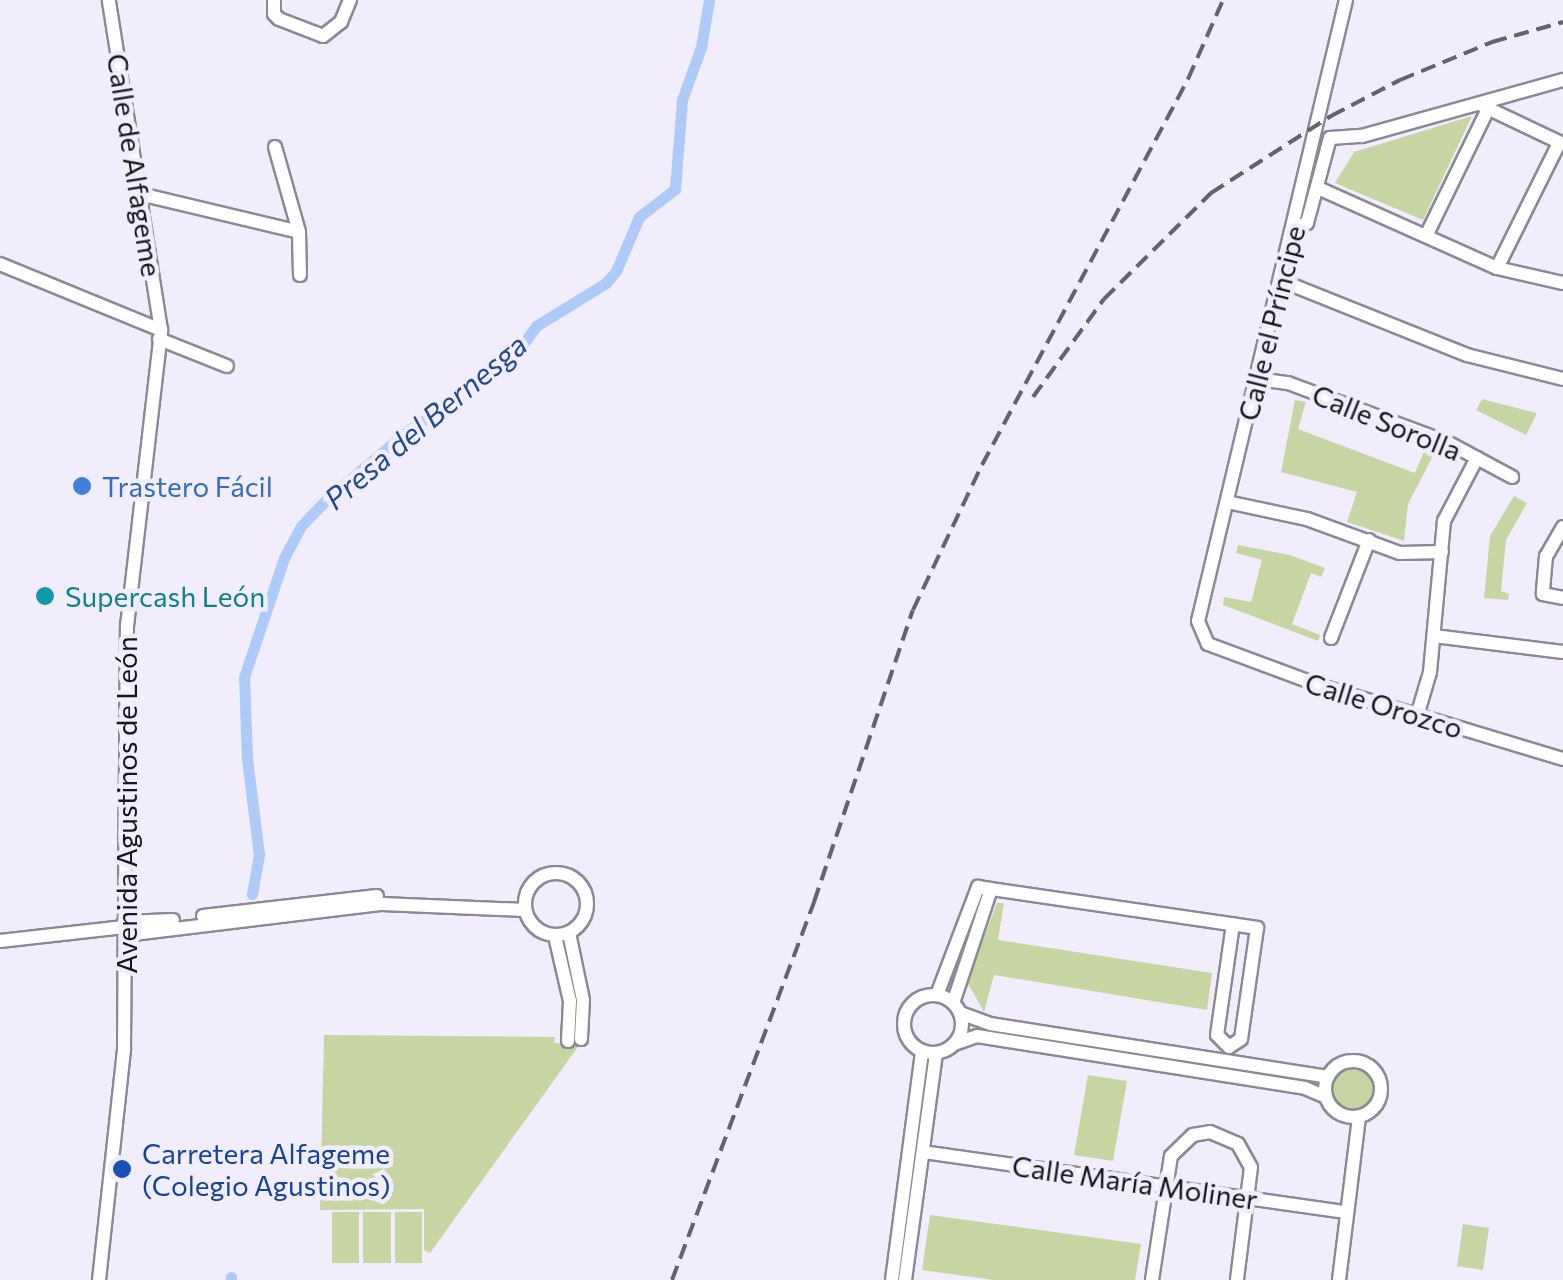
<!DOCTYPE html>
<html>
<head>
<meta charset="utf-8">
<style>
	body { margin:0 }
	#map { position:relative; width:1563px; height:1280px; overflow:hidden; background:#f1edfc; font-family:Commissioner,sans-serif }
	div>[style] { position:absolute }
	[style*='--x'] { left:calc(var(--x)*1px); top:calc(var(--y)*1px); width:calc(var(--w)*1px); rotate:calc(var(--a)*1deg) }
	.green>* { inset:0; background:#c6d5a1 }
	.round { border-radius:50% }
	.canal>* { height:11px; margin:-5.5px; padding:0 5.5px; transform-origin:5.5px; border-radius:5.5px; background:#aecaf9 }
	.roads { filter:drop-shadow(2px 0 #8c8996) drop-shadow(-2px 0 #8c8996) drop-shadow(0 2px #8c8996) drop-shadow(0 -2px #8c8996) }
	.minor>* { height:12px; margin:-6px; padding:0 6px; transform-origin:6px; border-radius:6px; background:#fff }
	.minor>.ring { margin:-6px; padding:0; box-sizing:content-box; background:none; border:12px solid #fff; border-radius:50% }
	.rail>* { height:4px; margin-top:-2px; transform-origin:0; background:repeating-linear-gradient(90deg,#64626b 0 15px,transparent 0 23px) }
	.dots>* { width:28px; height:28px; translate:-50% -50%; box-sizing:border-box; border:5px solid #f1edfc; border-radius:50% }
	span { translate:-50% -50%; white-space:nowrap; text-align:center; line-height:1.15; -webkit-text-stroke:9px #f1edfc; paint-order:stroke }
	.street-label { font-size:28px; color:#16151a }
	.shop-label { font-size:28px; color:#366cbe }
	.left { translate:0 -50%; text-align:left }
	.culture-label { font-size:28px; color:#0d838f }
	.transit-label { font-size:28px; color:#164399 }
	.water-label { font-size:30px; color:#244a8e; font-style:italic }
</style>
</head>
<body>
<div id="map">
	<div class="green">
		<div style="clip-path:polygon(1472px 116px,1423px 220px,1335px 183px,1354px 152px)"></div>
		<div style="clip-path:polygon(1482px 399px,1537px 413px,1526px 435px,1476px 410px)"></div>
		<div style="clip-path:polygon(1295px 400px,1306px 402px,1298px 429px,1415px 473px,1426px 447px,1435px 452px,1408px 504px,1404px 541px,1347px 522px,1357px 492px,1281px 472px)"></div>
		<div style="clip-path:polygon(1514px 496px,1527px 503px,1506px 540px,1501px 591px,1509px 594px,1508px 600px,1484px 598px,1490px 536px)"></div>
		<div style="clip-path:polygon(1238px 545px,1290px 555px,1325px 568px,1321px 577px,1311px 573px,1292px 624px,1320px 635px,1318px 641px,1223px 605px,1224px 597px,1251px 602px,1262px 560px,1236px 553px)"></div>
		<div style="clip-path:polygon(997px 903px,1004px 903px,998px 940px,1212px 973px,1207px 1010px,994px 975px,984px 1012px,967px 982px)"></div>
		<div style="clip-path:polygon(324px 1035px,555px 1037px,554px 1043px,580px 1044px,430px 1253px,424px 1250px,424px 1209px,320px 1210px)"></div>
		<div class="round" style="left:1332px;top:1068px;width:42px;height:42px"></div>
		<div style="clip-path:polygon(1088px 1075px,1127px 1081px,1113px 1161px,1074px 1155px)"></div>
		<div style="clip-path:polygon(332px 1212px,359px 1212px,359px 1263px,332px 1263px)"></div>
		<div style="clip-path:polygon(363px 1212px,391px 1212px,391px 1263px,363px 1263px)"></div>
		<div style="clip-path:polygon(395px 1212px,422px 1212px,422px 1263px,395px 1263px)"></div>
		<div style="clip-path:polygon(930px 1215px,1141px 1244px,1135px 1280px,994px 1280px,922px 1270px)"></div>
		<div style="clip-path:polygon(1463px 1224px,1489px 1228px,1483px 1270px,1457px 1266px)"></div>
	</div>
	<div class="canal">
		<div style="--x:252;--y:894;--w:40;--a:-80"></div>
		<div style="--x:259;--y:855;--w:98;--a:-97.1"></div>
		<div style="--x:247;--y:758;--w:81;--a:-92.1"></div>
		<div style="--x:244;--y:677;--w:126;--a:-71.4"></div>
		<div style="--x:284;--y:558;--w:36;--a:-62"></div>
		<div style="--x:301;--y:526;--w:39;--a:-46"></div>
		<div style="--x:328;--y:498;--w:107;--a:-40.1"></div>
		<div style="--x:410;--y:429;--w:51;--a:-32.1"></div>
		<div style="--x:453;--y:402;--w:92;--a:-39.7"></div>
		<div style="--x:524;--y:343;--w:21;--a:-55"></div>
		<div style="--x:536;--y:326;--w:82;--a:-31.6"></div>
		<div style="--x:606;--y:283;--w:16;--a:-50"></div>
		<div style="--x:616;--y:271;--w:59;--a:-66.9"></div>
		<div style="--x:639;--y:217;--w:46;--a:-37.9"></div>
		<div style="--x:675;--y:189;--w:89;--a:-85.5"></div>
		<div style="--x:682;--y:100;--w:56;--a:-70.3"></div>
		<div style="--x:701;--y:47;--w:48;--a:-80.3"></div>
		<div style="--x:231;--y:1280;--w:3;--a:-90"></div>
	</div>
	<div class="roads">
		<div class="minor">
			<div style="--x:274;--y:0;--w:14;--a:90"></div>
			<div style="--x:274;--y:14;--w:7;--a:45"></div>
			<div style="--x:279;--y:19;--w:47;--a:21.1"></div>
			<div style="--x:323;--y:36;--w:23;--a:-38"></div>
			<div style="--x:341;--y:22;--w:24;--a:-68"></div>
			<div style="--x:1346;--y:0;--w:638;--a:103.4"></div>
			<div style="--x:1198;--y:621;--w:25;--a:67"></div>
			<div style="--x:1208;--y:644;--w:121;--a:20.4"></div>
			<div style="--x:1321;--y:686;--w:253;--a:16.8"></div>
			<div style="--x:1483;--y:106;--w:89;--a:25.4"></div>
			<div style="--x:275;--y:147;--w:88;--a:74.2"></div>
			<div style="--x:299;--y:232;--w:43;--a:88.7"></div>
			<div style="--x:1318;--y:188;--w:196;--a:24.1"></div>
			<div style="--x:1497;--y:268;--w:68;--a:12.8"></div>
			<div style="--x:140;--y:194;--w:163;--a:13.4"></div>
			<div style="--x:1295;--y:228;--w:13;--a:-23"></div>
			<div style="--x:1307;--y:223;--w:88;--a:-74.9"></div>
			<div style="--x:1330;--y:138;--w:32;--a:-4"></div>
			<div style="--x:1362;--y:136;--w:209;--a:-15.6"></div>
			<div style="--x:1426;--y:236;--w:141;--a:-64"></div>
			<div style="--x:0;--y:264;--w:174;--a:22.3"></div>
			<div style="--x:1497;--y:268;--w:140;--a:-63.6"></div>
			<div style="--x:1282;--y:281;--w:199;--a:21.8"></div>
			<div style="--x:1467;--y:355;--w:99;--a:14"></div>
			<div style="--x:159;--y:339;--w:73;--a:21.7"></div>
			<div style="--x:1258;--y:379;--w:30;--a:8"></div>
			<div style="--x:1288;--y:383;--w:170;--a:20.4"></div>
			<div style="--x:1447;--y:442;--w:74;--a:28.3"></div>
			<div style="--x:1227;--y:502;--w:82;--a:12"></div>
			<div style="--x:1307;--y:519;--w:99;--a:20.1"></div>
			<div style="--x:1400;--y:553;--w:42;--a:-1.4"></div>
			<div style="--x:1563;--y:527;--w:34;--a:120"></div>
			<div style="--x:1546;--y:556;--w:38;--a:95"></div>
			<div style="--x:1543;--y:594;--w:20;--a:11"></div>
			<div style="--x:1434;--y:636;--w:130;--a:7.1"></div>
			<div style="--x:1331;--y:638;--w:105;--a:-68.8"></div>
			<div style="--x:1417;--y:716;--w:46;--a:-73.5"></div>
			<div style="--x:1430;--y:672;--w:152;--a:-84.7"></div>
			<div style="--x:1444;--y:521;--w:71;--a:-62.4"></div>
			<div class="ring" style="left:525px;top:873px;width:50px;height:50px"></div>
			<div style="--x:991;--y:889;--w:269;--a:8.3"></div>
			<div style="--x:1257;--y:928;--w:112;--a:98.2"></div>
			<div style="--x:1241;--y:1039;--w:14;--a:146"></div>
			<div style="--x:1229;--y:1047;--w:17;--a:-135"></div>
			<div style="--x:1217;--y:1035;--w:112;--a:-81.8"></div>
			<div style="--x:203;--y:916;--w:175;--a:-6.6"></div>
			<div style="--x:124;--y:922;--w:49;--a:-2.3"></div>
			<div style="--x:569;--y:933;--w:68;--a:78.2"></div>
			<div style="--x:583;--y:1000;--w:39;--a:93"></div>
			<div style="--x:125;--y:935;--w:259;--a:-6.9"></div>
			<div style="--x:382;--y:904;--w:143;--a:2.4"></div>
			<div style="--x:555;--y:936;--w:67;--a:77"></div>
			<div style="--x:570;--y:1001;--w:40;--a:92.9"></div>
			<div style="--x:0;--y:941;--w:125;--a:-6.4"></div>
			<div class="ring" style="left:904px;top:995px;width:46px;height:46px"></div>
			<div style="--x:937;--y:995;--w:116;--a:-69.2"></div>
			<div style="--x:978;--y:887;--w:13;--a:9"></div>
			<div style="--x:991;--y:889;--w:120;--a:108.4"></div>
			<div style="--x:960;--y:1013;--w:32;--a:20"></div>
			<div style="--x:990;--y:1024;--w:342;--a:8.9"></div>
			<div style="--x:954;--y:1044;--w:24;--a:-19"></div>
			<div style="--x:977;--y:1036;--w:332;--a:9"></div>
			<div style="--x:1305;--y:1088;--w:23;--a:23"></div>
			<div class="ring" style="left:1325px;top:1061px;width:44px;height:44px"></div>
			<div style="--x:923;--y:1152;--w:428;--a:8.1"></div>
			<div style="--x:99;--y:1280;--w:233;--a:-83.8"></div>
			<div style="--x:124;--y:1048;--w:422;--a:-89.6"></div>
			<div style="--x:127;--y:626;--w:298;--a:-83.4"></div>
			<div style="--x:161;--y:330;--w:334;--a:-99"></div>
			<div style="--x:892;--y:1280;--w:231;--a:-82.5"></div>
			<div style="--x:905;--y:1280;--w:229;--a:-82.2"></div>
			<div style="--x:1152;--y:1280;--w:125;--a:-81.3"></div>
			<div style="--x:1171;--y:1156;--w:30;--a:-44"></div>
			<div style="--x:1193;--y:1135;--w:17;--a:-10"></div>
			<div style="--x:1210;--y:1132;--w:30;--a:23"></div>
			<div style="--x:1238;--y:1144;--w:26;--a:61"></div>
			<div style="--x:1251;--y:1167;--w:114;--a:97.1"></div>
			<div style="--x:1339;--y:1280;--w:165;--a:-83"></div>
		</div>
	</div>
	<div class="rail">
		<div style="--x:1033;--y:397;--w:121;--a:-54.1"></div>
		<div style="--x:1104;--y:299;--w:151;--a:-44.7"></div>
		<div style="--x:1211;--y:193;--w:143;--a:-32.7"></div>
		<div style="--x:1331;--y:116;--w:78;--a:-27.6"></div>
		<div style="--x:1400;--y:80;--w:100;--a:-22.4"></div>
		<div style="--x:1492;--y:42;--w:74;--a:-15.7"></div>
		<div style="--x:672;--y:1280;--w:404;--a:-69.4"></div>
		<div style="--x:814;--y:902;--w:308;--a:-71.3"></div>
		<div style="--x:913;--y:610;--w:161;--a:-64.6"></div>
		<div style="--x:982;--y:465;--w:438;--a:-61.9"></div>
		<div style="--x:1188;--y:79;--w:86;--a:-66.1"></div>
	</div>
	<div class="dots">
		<div style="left:82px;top:486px;background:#3f7fe0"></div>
		<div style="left:45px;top:596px;background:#0f9aa8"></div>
		<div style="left:122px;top:1169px;background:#1a4fb4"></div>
	</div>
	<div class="street-label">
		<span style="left:135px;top:165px;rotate:81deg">Calle de Alfageme</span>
		<span style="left:1271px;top:323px;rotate:-76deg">Calle el Príncipe</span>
		<span style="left:1387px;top:422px;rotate:22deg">Calle Sorolla</span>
		<span style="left:1384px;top:705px;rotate:17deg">Calle Orozco</span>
		<span style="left:126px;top:805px;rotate:-90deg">Avenida Agustinos de León</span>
		<span style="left:1135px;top:1182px;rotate:8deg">Calle María Moliner</span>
	</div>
	<div class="shop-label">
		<span class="left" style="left:102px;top:486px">Trastero Fácil</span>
	</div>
	<div class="culture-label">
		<span class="left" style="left:65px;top:596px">Supercash León</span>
	</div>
	<div class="transit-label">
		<span class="left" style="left:142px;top:1169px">Carretera Alfageme<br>(Colegio Agustinos)</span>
	</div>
	<div class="water-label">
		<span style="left:425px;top:421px;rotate:-40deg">Presa del Bernesga</span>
	</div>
</div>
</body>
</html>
